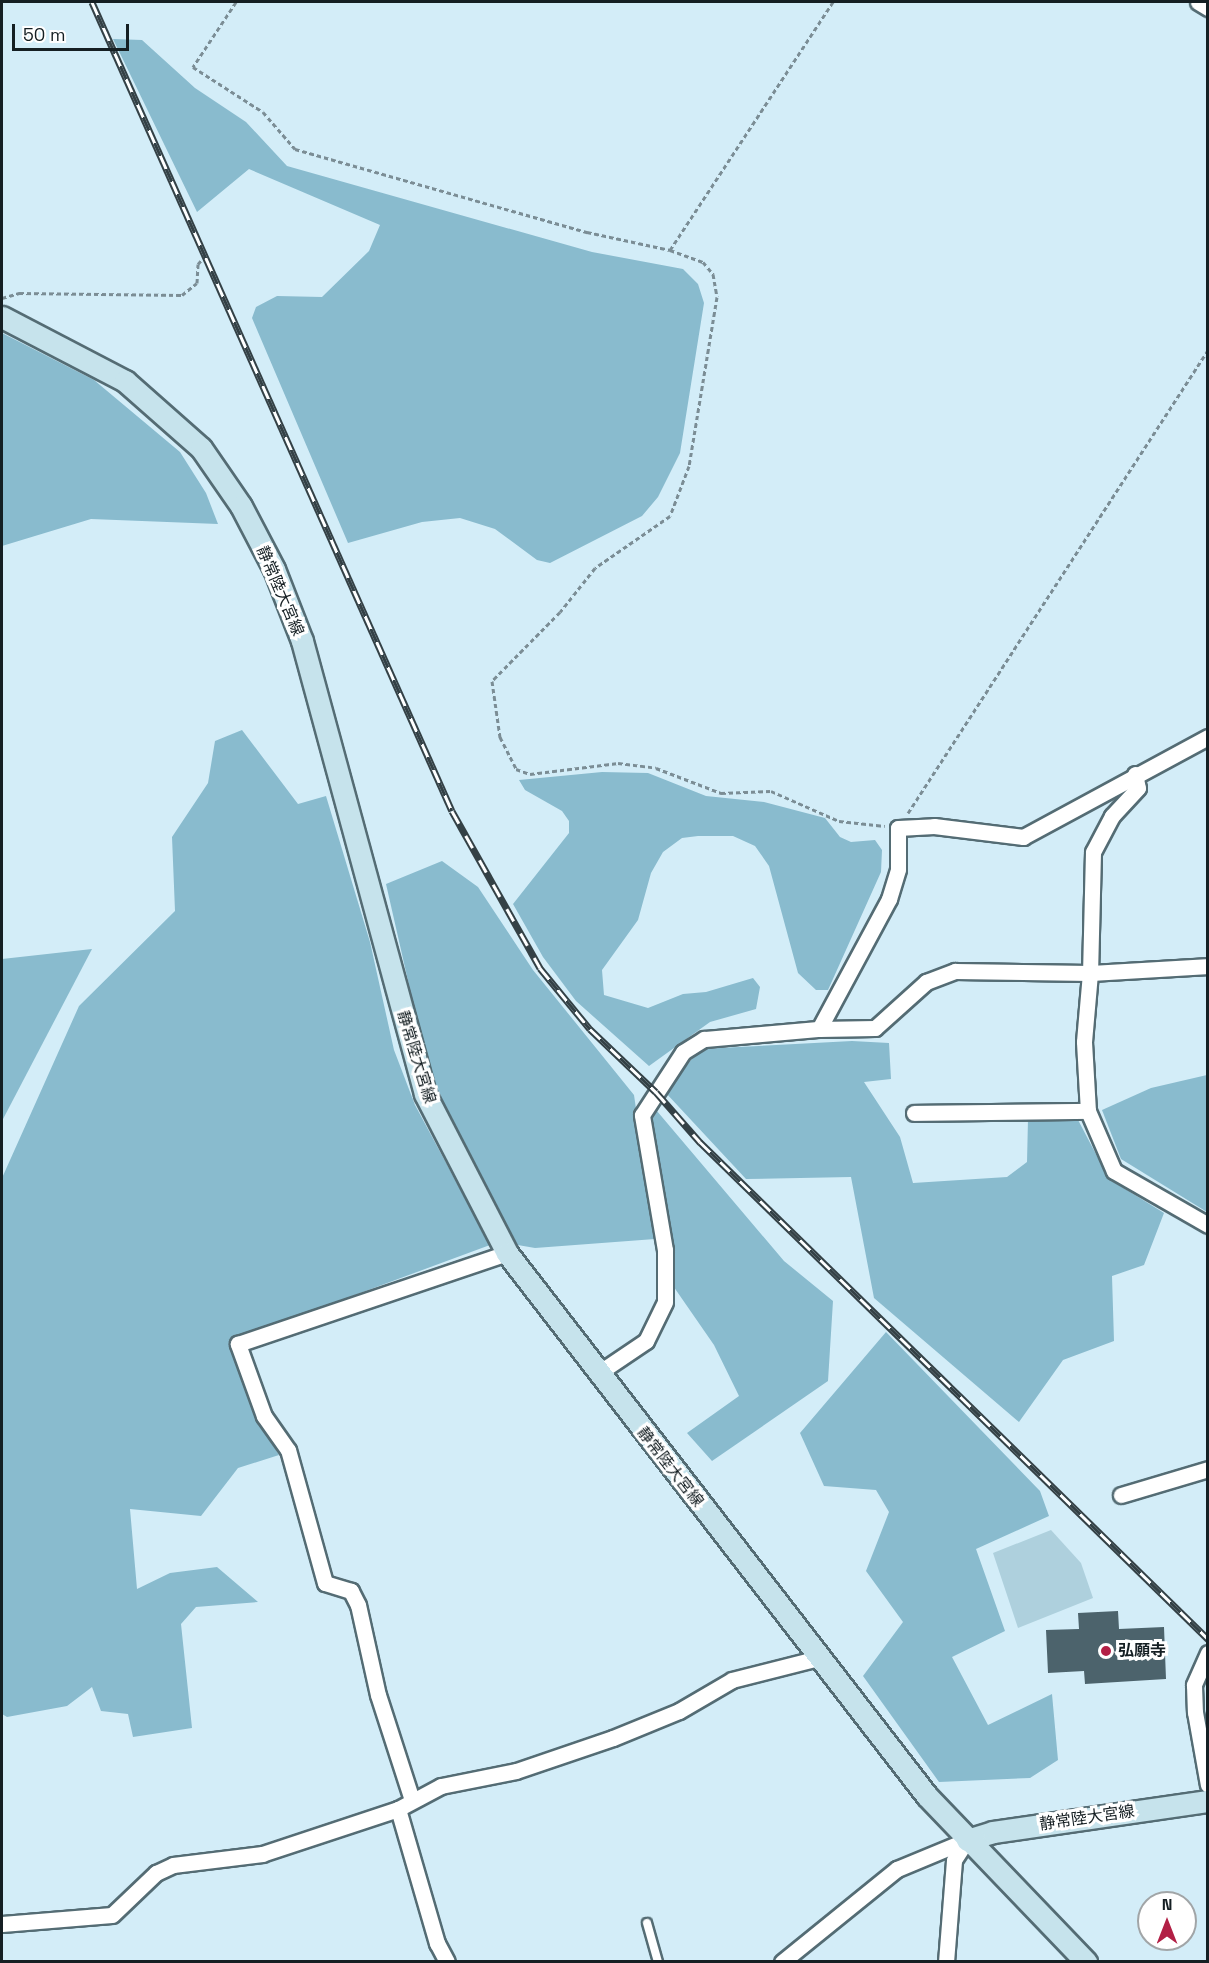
<!DOCTYPE html>
<html>
<head>
<meta charset="utf-8">
<style>
	body { margin:0 }
	#map { position:relative; width:1209px; height:1963px; overflow:hidden; background:#d3edf8; font-family:"Space Grotesk","Noto Sans JP",sans-serif }
	div>[style] { position:absolute }
	[style*='--x'] { left:calc(var(--x)*1px); top:calc(var(--y)*1px); width:calc(var(--w)*1px); rotate:calc(var(--a)*1deg) }
	.green>* { inset:0; background:#aed0dd }
	.forest>* { inset:0; background:#89bbce }
	.building>* { inset:0; background:#4c636c }
	.path>* { height:3px; margin-top:-1.5px; transform-origin:0; background:repeating-linear-gradient(90deg,#7b8d95 0 4.5px,transparent 0 7.5px) }
	.roads { filter:drop-shadow(2px 0 #546c74) drop-shadow(-2px 0 #546c74) drop-shadow(0 2px #546c74) drop-shadow(0 -2px #546c74) }
	.lane>* { height:8px; margin:-4px; padding:0 4px; transform-origin:4px; border-radius:4px; background:#fff }
	.street>* { height:15px; margin:-7.5px; padding:0 7.5px; transform-origin:7.5px; border-radius:7.5px; background:#fff }
	.secondary>* { height:21px; margin:-10.5px; padding:0 10.5px; transform-origin:10.5px; border-radius:10.5px; background:#c6e3ec }
	.rail>* { height:7px; margin-top:-3.5px; transform-origin:0; background:repeating-linear-gradient(90deg,#fff 0 14px,#344146 0 28px); box-sizing:border-box; border-block:2px solid #344146 }
	.dots>* { width:16px; height:16px; translate:-50% -50%; box-sizing:border-box; border:3px solid #fff; border-radius:50% }
	span { translate:-50% -50%; white-space:nowrap; text-align:center; line-height:1.15; -webkit-text-stroke:6px #fff; paint-order:stroke }
	.street-label { font-size:16px; color:#151f23 }
	.poi-label { font-size:16px; color:#151f23; font-weight:700 }
	.left { translate:0 -50%; text-align:left }
	.frame { position:absolute; inset:0; border:3px solid #151f23; pointer-events:none }
	.north { position:absolute; left:1137px; top:1891px; width:60px; height:60px; box-sizing:border-box; background:#fff; border:2px solid #a1a5a7; border-radius:50%; rotate:0deg; font-size:16px; font-weight:700; line-height:24px; text-align:center; color:#151f23 }
	.north::after { content:''; display:block; margin:auto; width:21px; height:27px; background:#b21f45; clip-path:polygon(50% 0,100% 100%,50% 72%,0 100%) }
	.scale { position:absolute; left:12px; top:24px; width:117px; height:27px; box-sizing:border-box; border:3px solid #151f23; border-top:0; padding-left:8px; font-size:18px; line-height:21px; white-space:nowrap; color:#151f23; -webkit-text-stroke:4px #fff; paint-order:stroke }
</style>
</head>
<body>
<div id="map">
	<div class="green">
		<div style="clip-path:polygon(1051px 1530px,1081px 1563px,1093px 1598px,1018px 1628px,993px 1553px)"></div>
	</div>
	<div class="forest">
		<div style="clip-path:polygon(113px 39px,142px 40px,195px 88px,246px 122px,287px 166px,592px 252px,683px 269px,698px 284px,704px 303px,680px 453px,658px 497px,642px 516px,550px 563px,537px 560px,495px 529px,460px 518px,422px 522px,348px 543px,252px 318px,256px 307px,277px 296px,322px 297px,369px 251px,380px 225px,249px 169px,197px 212px)"></div>
		<div style="clip-path:polygon(2px 333px,94px 380px,180px 452px,206px 493px,218px 524px,91px 519px,2px 546px)"></div>
		<div style="clip-path:polygon(242px 730px,298px 804px,326px 796px,370px 942px,394px 1050px,415px 1105px,490px 1245px,233px 1340px,256px 1417px,279px 1455px,238px 1468px,201px 1516px,130px 1509px,137px 1589px,170px 1573px,217px 1567px,258px 1602px,196px 1607px,181px 1624px,192px 1728px,133px 1737px,128px 1714px,101px 1711px,92px 1687px,67px 1706px,7px 1717px,2px 1714px,2px 1178px,79px 1006px,175px 911px,172px 837px,208px 783px,215px 741px)"></div>
		<div style="clip-path:polygon(602px 772px,648px 773px,706px 796px,764px 802px,825px 818px,840px 837px,851px 842px,875px 840px,882px 850px,881px 872px,828px 990px,816px 990px,798px 973px,769px 866px,755px 846px,733px 836px,698px 836px,682px 838px,663px 852px,651px 873px,638px 920px,602px 970px,604px 995px,648px 1008px,683px 994px,706px 992px,753px 978px,760px 987px,756px 1009px,710px 1022px,649px 1066px,576px 1001px,543px 957px,513px 904px,569px 833px,569px 821px,562px 811px,525px 790px,519px 780px)"></div>
		<div style="clip-path:polygon(442px 861px,478px 887px,533px 970px,634px 1095px,655px 1239px,535px 1248px,512px 1244px,432px 1086px,386px 884px)"></div>
		<div style="clip-path:polygon(92px 949px,2px 1121px,2px 959px)"></div>
		<div style="clip-path:polygon(852px 1041px,889px 1043px,891px 1079px,864px 1082px,900px 1137px,913px 1183px,1007px 1177px,1027px 1162px,1028px 1119px,1077px 1118px,1109px 1179px,1164px 1213px,1144px 1265px,1112px 1276px,1114px 1341px,1063px 1360px,1019px 1422px,874px 1298px,851px 1177px,746px 1179px,665px 1092px,700px 1049px)"></div>
		<div style="clip-path:polygon(1207px 1075px,1208px 1075px,1207px 1212px,1121px 1159px,1102px 1110px,1151px 1088px)"></div>
		<div style="clip-path:polygon(651px 1104px,784px 1261px,833px 1301px,828px 1381px,712px 1461px,687px 1433px,739px 1396px,714px 1345px,669px 1280px)"></div>
		<div style="clip-path:polygon(886px 1332px,1040px 1491px,1049px 1516px,976px 1549px,1005px 1631px,952px 1657px,988px 1725px,1052px 1694px,1058px 1760px,1030px 1778px,939px 1782px,863px 1676px,903px 1622px,866px 1571px,889px 1512px,876px 1490px,824px 1486px,800px 1433px)"></div>
	</div>
	<div class="building">
		<div style="clip-path:polygon(1118px 1611px,1119px 1629px,1164px 1627px,1166px 1679px,1085px 1684px,1084px 1671px,1048px 1673px,1046px 1630px,1079px 1629px,1078px 1613px)"></div>
	</div>
	<div class="path">
		<div style="--x:236;--y:2;--w:78;--a:123.5"></div>
		<div style="--x:193;--y:67;--w:83;--a:32.7"></div>
		<div style="--x:263;--y:112;--w:49;--a:49.1"></div>
		<div style="--x:295;--y:149;--w:304;--a:15.9"></div>
		<div style="--x:587;--y:232;--w:85;--a:12.2"></div>
		<div style="--x:670;--y:250;--w:35;--a:20"></div>
		<div style="--x:703;--y:262;--w:16;--a:50"></div>
		<div style="--x:713;--y:274;--w:23;--a:80"></div>
		<div style="--x:717;--y:297;--w:171;--a:99.4"></div>
		<div style="--x:689;--y:466;--w:53;--a:110.8"></div>
		<div style="--x:670;--y:516;--w:91;--a:145.3"></div>
		<div style="--x:595;--y:568;--w:56;--a:128.5"></div>
		<div style="--x:560;--y:612;--w:97;--a:134.6"></div>
		<div style="--x:492;--y:681;--w:57;--a:81.9"></div>
		<div style="--x:500;--y:737;--w:36;--a:63"></div>
		<div style="--x:516;--y:769;--w:15;--a:20"></div>
		<div style="--x:530;--y:774;--w:89;--a:-7.1"></div>
		<div style="--x:618;--y:763;--w:38;--a:7"></div>
		<div style="--x:656;--y:768;--w:70;--a:21"></div>
		<div style="--x:721;--y:793;--w:50;--a:-2.3"></div>
		<div style="--x:771;--y:791;--w:74;--a:23.8"></div>
		<div style="--x:839;--y:821;--w:46;--a:6.2"></div>
		<div style="--x:670;--y:250;--w:297;--a:-56.7"></div>
		<div style="--x:2;--y:298;--w:18;--a:-16"></div>
		<div style="--x:19;--y:293;--w:163;--a:0.7"></div>
		<div style="--x:182;--y:295;--w:19;--a:-39"></div>
		<div style="--x:197;--y:283;--w:19;--a:-87"></div>
		<div style="--x:198;--y:264;--w:11;--a:-49"></div>
		<div style="--x:908;--y:813;--w:552;--a:-57.06"></div>
	</div>
	<div class="roads">
		<div class="lane">
			<div style="--x:647;--y:1923;--w:41;--a:74.2"></div>
		</div>
		<div class="street">
			<div style="--x:1198;--y:2;--w:12;--a:31"></div>
			<div style="--x:1135;--y:774;--w:14;--a:78"></div>
			<div style="--x:1138;--y:788;--w:38;--a:133"></div>
			<div style="--x:1112;--y:816;--w:41;--a:117.8"></div>
			<div style="--x:1093;--y:852;--w:121;--a:91.4"></div>
			<div style="--x:1090;--y:973;--w:118;--a:-3.4"></div>
			<div style="--x:819;--y:1029;--w:56;--a:-1"></div>
			<div style="--x:875;--y:1028;--w:69;--a:-42"></div>
			<div style="--x:926;--y:982;--w:31;--a:-21"></div>
			<div style="--x:955;--y:971;--w:135;--a:0.8"></div>
			<div style="--x:1090;--y:973;--w:69;--a:95"></div>
			<div style="--x:1084;--y:1042;--w:69;--a:86.7"></div>
			<div style="--x:1088;--y:1111;--w:65;--a:66.6"></div>
			<div style="--x:1114;--y:1171;--w:108;--a:29.9"></div>
			<div style="--x:914;--y:1113;--w:174;--a:-0.7"></div>
			<div style="--x:597;--y:1374;--w:59;--a:-34"></div>
			<div style="--x:646;--y:1341;--w:43;--a:-64"></div>
			<div style="--x:665;--y:1302;--w:52;--a:-90"></div>
			<div style="--x:665;--y:1250;--w:137;--a:-99.7"></div>
			<div style="--x:642;--y:1115;--w:75;--a:-56.9"></div>
			<div style="--x:683;--y:1052;--w:25;--a:-32"></div>
			<div style="--x:704;--y:1039;--w:115;--a:-5"></div>
			<div style="--x:819;--y:1029;--w:148;--a:-61.7"></div>
			<div style="--x:889;--y:899;--w:31;--a:-73"></div>
			<div style="--x:898;--y:869;--w:41;--a:-90"></div>
			<div style="--x:898;--y:828;--w:36;--a:-3"></div>
			<div style="--x:934;--y:826;--w:90;--a:7"></div>
			<div style="--x:1023;--y:837;--w:210;--a:-28.4"></div>
			<div style="--x:1121;--y:1495;--w:91;--a:-16.6"></div>
			<div style="--x:1208;--y:1653;--w:35;--a:114"></div>
			<div style="--x:1194;--y:1685;--w:27;--a:88"></div>
			<div style="--x:1195;--y:1712;--w:74;--a:79.9"></div>
			<div style="--x:412;--y:1800;--w:110;--a:-107.9"></div>
			<div style="--x:378;--y:1695;--w:92;--a:-102.5"></div>
			<div style="--x:358;--y:1605;--w:16;--a:-117"></div>
			<div style="--x:351;--y:1591;--w:27;--a:-163"></div>
			<div style="--x:325;--y:1583;--w:138;--a:-105.5"></div>
			<div style="--x:288;--y:1450;--w:42;--a:-125.2"></div>
			<div style="--x:264;--y:1416;--w:77;--a:-109.9"></div>
			<div style="--x:238;--y:1344;--w:284;--a:-18.7"></div>
			<div style="--x:398;--y:1809;--w:140;--a:73.8"></div>
			<div style="--x:437;--y:1943;--w:21;--a:62"></div>
			<div style="--x:2;--y:1924;--w:110;--a:-4.7"></div>
			<div style="--x:112;--y:1915;--w:61;--a:-43.7"></div>
			<div style="--x:156;--y:1873;--w:19;--a:-25"></div>
			<div style="--x:173;--y:1865;--w:90;--a:-7"></div>
			<div style="--x:262;--y:1854;--w:143;--a:-18.3"></div>
			<div style="--x:398;--y:1809;--w:49;--a:-28.1"></div>
			<div style="--x:441;--y:1786;--w:76;--a:-11.3"></div>
			<div style="--x:516;--y:1771;--w:102;--a:-18.8"></div>
			<div style="--x:613;--y:1738;--w:71;--a:-22.2"></div>
			<div style="--x:679;--y:1711;--w:61;--a:-30.3"></div>
			<div style="--x:732;--y:1680;--w:89;--a:-14.3"></div>
			<div style="--x:782;--y:1962;--w:148;--a:-39"></div>
			<div style="--x:897;--y:1869;--w:76;--a:-22.5"></div>
			<div style="--x:946;--y:1962;--w:102;--a:-85.5"></div>
			<div style="--x:954;--y:1860;--w:24;--a:-57"></div>
		</div>
		<div class="secondary">
			<div style="--x:2;--y:317;--w:139;--a:27.5"></div>
			<div style="--x:125;--y:381;--w:101;--a:41.4"></div>
			<div style="--x:201;--y:448;--w:70;--a:55.4"></div>
			<div style="--x:241;--y:506;--w:71;--a:62.4"></div>
			<div style="--x:274;--y:569;--w:77;--a:68.7"></div>
			<div style="--x:302;--y:641;--w:469;--a:74.8"></div>
			<div style="--x:425;--y:1094;--w:179;--a:62.7"></div>
			<div style="--x:507;--y:1253;--w:686;--a:52.28"></div>
			<div style="--x:927;--y:1796;--w:230;--a:46.2"></div>
			<div style="--x:967;--y:1840;--w:27;--a:-17"></div>
			<div style="--x:993;--y:1832;--w:217;--a:-8.2"></div>
		</div>
	</div>
	<div class="rail">
		<div style="--x:92;--y:2;--w:885;--a:66.01"></div>
		<div style="--x:452;--y:811;--w:180;--a:60.7"></div>
		<div style="--x:540;--y:968;--w:79;--a:50.7"></div>
		<div style="--x:590;--y:1029;--w:91;--a:43.7"></div>
		<div style="--x:656;--y:1092;--w:67;--a:48.7"></div>
		<div style="--x:700;--y:1142;--w:711;--a:44.37"></div>
	</div>
	<div class="dots">
		<div style="left:1106px;top:1651px;background:#b21f45"></div>
	</div>
	<div class="street-label">
		<span style="left:280px;top:591px;rotate:67deg">静常陸大宮線</span>
		<span style="left:416px;top:1057px;rotate:73deg">静常陸大宮線</span>
		<span style="left:670px;top:1467px;rotate:52deg">静常陸大宮線</span>
		<span style="left:1087px;top:1818px;rotate:-8deg">静常陸大宮線</span>
	</div>
	<div class="poi-label">
		<span class="left" style="left:1118px;top:1651px">弘願寺</span>
	</div>
	<div class="frame"></div>
	<div class="north">N</div>
	<div class="scale">50 m</div>
</div>
</body>
</html>
